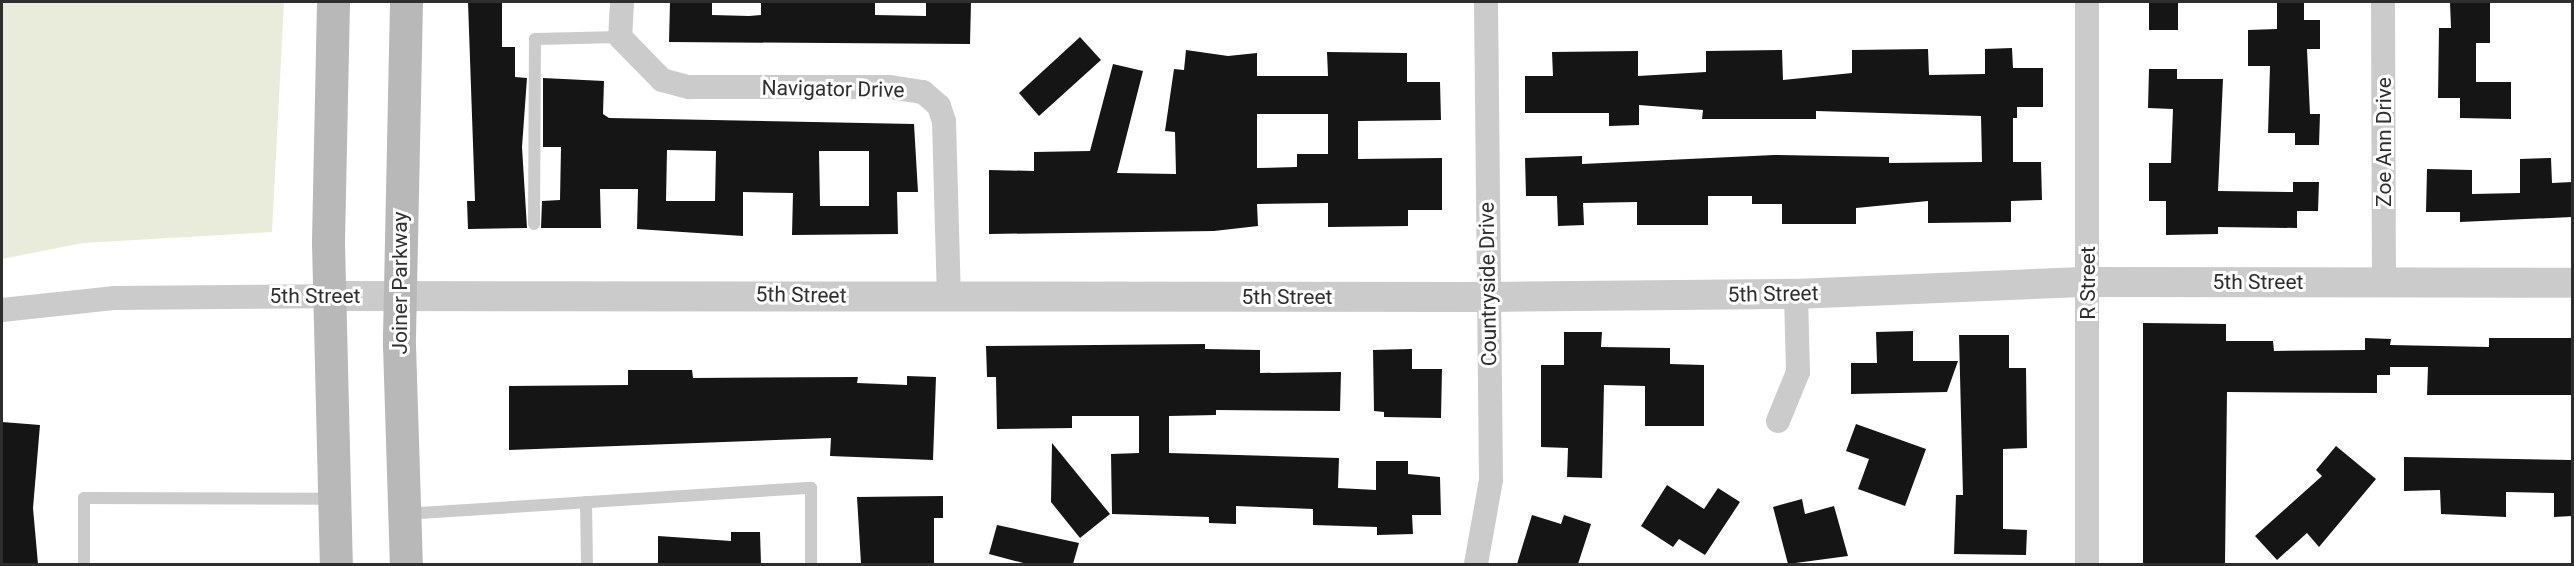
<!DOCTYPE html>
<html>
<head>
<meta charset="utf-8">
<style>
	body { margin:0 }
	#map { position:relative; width:2574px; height:566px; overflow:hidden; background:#fff; font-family:Roboto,sans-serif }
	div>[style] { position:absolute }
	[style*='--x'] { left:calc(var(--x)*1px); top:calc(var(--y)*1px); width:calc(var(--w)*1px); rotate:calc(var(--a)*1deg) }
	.green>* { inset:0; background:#e9ecdb }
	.building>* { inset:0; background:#151515 }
	.service>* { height:12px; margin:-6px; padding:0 6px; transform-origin:6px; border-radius:6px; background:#cbcbcb }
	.minor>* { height:24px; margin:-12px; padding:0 12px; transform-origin:12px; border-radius:12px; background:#cbcbcb }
	.tertiary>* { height:30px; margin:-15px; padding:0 15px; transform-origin:15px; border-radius:15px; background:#cbcbcb }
	.secondary>* { height:33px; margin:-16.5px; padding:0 16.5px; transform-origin:16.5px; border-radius:16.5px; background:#b8b8b8 }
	span { translate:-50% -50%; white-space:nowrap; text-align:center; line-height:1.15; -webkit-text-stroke:6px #fff; paint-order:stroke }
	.street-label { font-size:21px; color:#2e2e2e }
	.frame { position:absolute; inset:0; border:3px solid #2e2e2e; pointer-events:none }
</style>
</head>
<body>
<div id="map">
	<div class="green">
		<div style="clip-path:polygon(2px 2px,284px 2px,272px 232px,83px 243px,2px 259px)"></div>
	</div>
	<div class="building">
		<div style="clip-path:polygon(468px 2px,502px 2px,502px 47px,515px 47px,515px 77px,527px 78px,522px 147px,527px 228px,468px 229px,467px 201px,475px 201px)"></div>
		<div style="clip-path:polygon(670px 2px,712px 2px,712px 15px,749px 16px,761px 15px,761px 2px,875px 2px,875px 15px,926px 16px,926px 2px,971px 2px,970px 44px,669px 42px)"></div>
		<div style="clip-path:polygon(2149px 2px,2178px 2px,2178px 30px,2149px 30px)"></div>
		<div style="clip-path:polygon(2277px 2px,2304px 2px,2304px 20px,2320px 20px,2320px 49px,2307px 49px,2310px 114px,2320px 114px,2319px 145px,2295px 145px,2295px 133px,2268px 133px,2270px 66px,2248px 66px,2248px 30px,2277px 29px)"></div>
		<div style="clip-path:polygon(2450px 2px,2490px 2px,2490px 43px,2476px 43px,2476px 82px,2511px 82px,2511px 119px,2460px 118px,2460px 98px,2438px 98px,2439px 28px,2451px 28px)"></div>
		<div style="clip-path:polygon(1080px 37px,1101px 60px,1039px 116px,1019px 93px)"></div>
		<div style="clip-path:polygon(2012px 48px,2013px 68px,2043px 68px,2043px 107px,2017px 107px,2017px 118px,2013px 118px,2013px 162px,2041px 162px,2042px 200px,2011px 201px,2011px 222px,1928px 223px,1928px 201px,1856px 208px,1856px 224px,1782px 224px,1782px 204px,1752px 204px,1752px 196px,1708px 196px,1708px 225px,1637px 225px,1637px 202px,1583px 203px,1584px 225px,1558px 226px,1557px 196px,1526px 196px,1525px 158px,1582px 156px,1582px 164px,1774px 155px,1889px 157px,1889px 163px,1982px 162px,1981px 116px,1816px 111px,1816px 119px,1702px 119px,1703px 110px,1639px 105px,1639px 125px,1609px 126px,1609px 113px,1525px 113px,1525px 76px,1553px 76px,1552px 52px,1638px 51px,1638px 76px,1706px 72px,1706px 51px,1782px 50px,1783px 80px,1852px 73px,1852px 50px,1928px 49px,1929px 75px,1985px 74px,1985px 49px)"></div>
		<div style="clip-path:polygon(evenodd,1186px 50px,1228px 56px,1257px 53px,1257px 76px,1328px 76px,1327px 52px,1407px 53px,1407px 82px,1440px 82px,1441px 120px,1358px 121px,1358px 159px,1442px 158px,1442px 210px,1408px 210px,1408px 226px,1328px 227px,1328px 203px,1257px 204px,1258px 226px,1214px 231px,989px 234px,989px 170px,1034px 171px,1034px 152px,1090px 151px,1113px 64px,1143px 71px,1117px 173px,1176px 174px,1175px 132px,1165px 131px,1174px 69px,1184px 70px,1186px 50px,1257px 114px,1328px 114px,1328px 154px,1297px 154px,1297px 167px,1257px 168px,1257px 114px)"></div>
		<div style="clip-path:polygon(2149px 69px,2177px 69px,2177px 79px,2223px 79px,2218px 191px,2293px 192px,2293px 182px,2319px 182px,2318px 211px,2297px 211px,2297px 228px,2218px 227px,2218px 234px,2166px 235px,2166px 201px,2149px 201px,2149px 163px,2171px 163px,2173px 109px,2148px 108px)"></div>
		<div style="clip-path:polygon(evenodd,543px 78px,604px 81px,603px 114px,609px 118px,914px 124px,918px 192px,897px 192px,898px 234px,792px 235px,793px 193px,743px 192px,743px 236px,637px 229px,638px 189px,600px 189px,601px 228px,541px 228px,542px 201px,560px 200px,561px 147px,543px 147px,543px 78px,667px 150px,716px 151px,715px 201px,666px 201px,667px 150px,543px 78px,819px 151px,869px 151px,869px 206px,820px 206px,819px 151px)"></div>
		<div style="clip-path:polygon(2551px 158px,2552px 183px,2572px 182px,2572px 217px,2460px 222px,2460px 212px,2426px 212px,2427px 169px,2472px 170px,2472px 194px,2520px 193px,2520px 159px)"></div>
		<div style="clip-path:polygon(2143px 323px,2226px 324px,2226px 341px,2273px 341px,2274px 351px,2365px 350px,2365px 338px,2391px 339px,2390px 345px,2489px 347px,2489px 338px,2572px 338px,2572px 395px,2427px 395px,2428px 367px,2390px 367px,2390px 375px,2377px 375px,2377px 393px,2227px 392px,2225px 564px,2143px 564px)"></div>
		<div style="clip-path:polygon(1913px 331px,1913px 361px,1958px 361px,1947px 392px,1851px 394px,1851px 363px,1877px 363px,1876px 332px)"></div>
		<div style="clip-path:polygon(1564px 332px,1602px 332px,1601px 347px,1670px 348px,1670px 364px,1704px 365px,1704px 426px,1645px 426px,1645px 386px,1604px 385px,1602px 478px,1567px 477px,1568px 448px,1541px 447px,1541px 365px,1564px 365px)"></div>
		<div style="clip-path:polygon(1959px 335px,2009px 335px,2009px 368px,2026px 368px,2027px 448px,2003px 449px,2003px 529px,2027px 530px,2026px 555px,1954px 554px,1956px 495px,1963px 495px)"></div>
		<div style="clip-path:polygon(1205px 344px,1205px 349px,1260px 350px,1260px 373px,1341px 372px,1340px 411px,1216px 410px,1216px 415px,1169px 416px,1169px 453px,1339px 458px,1338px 488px,1376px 490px,1376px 461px,1408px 461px,1408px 474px,1440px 477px,1441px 515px,1412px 515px,1413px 534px,1377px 535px,1377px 527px,1313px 525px,1313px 509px,1236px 506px,1236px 524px,1209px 523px,1209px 517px,1112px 514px,1111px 454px,1139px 453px,1139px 416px,1072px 416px,1072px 428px,997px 429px,996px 377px,987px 377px,986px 346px)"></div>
		<div style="clip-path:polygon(1412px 349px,1412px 369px,1442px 369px,1441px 418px,1384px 417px,1384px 412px,1374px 411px,1373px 350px)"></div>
		<div style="clip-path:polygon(628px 370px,692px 370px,693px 378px,858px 377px,857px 383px,907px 385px,907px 376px,936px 377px,933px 460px,830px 456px,831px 438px,509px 450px,509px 386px,628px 385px)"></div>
		<div style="clip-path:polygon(2px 422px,40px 425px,33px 508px,38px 564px,2px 564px)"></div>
		<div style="clip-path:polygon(1856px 424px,1926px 449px,1905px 506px,1858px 489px,1869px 459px,1846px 451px)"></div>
		<div style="clip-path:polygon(1052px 443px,1110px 514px,1080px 538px,1051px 502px)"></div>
		<div style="clip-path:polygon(2336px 446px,2376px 479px,2319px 547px,2307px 533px,2277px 560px,2255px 536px,2322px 476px,2316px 470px)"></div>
		<div style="clip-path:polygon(2404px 457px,2572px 460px,2572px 516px,2554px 517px,2554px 493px,2506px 492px,2506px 517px,2441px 514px,2440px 490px,2404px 491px)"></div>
		<div style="clip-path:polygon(1667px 485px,1704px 509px,1718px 488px,1740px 502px,1705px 555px,1679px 539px,1673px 547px,1641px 526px)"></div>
		<div style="clip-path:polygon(943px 496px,943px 518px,934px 518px,934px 564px,861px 564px,857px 497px)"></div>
		<div style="clip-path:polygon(1802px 499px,1805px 514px,1834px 506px,1848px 556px,1788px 564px,1773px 507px)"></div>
		<div style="clip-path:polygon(1532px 515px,1561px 524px,1564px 515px,1591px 524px,1578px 564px,1517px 564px)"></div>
		<div style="clip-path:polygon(997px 525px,1079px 543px,1073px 564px,1027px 564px,989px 554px)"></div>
		<div style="clip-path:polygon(731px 532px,760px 532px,761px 564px,658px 564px,658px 536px,731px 541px)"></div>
	</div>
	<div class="service">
		<div style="--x:534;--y:224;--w:185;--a:-89.7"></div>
		<div style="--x:535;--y:39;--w:85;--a:-1.3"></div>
		<div style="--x:586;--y:502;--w:62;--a:89.1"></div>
		<div style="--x:404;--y:514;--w:408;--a:-3.7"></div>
		<div style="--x:811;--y:488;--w:76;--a:90"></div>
		<div style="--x:84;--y:564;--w:66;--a:-90"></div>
		<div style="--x:84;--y:498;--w:249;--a:0.2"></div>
	</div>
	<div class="minor">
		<div style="--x:622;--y:2;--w:35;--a:93"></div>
		<div style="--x:620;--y:37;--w:60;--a:45.7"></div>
		<div style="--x:662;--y:80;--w:28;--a:15"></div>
		<div style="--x:689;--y:87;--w:201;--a:0"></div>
		<div style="--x:890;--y:87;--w:33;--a:9"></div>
		<div style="--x:923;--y:92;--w:21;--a:41"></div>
		<div style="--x:939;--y:106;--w:16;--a:72"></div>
		<div style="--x:944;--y:121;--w:176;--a:88.4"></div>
		<div style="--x:2383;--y:2;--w:280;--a:89.8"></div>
		<div style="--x:2;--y:310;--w:114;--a:-6.1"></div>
		<div style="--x:115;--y:298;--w:214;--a:-0.5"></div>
		<div style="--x:1778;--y:421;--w:53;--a:-67.8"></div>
		<div style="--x:1798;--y:372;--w:78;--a:-91.5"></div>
		<div style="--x:1476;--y:564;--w:85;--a:-79.9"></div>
		<div style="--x:1491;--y:480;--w:478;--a:-90.6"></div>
		<div style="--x:2087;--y:564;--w:562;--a:-90"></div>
	</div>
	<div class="tertiary">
		<div style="--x:329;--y:296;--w:1159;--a:0.05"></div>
		<div style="--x:1488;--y:297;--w:308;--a:-0.6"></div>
		<div style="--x:1796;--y:294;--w:292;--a:-2.4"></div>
		<div style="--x:2088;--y:282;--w:484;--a:0.1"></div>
	</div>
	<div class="secondary">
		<div style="--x:333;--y:2;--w:241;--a:91.2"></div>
		<div style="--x:328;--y:243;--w:321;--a:88.6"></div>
		<div style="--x:406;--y:2;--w:343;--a:91.2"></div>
		<div style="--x:399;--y:345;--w:219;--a:88.2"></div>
	</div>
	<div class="street-label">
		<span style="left:833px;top:89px;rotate:1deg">Navigator Drive</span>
		<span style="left:2384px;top:142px;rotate:-90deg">Zoe Ann Drive</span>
		<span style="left:2258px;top:282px">5th Street</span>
		<span style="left:400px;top:283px;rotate:-90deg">Joiner Parkway</span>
		<span style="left:2088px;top:283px;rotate:-90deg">R Street</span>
		<span style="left:1488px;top:284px;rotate:-91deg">Countryside Drive</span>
		<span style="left:1773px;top:294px;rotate:-1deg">5th Street</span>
		<span style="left:801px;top:295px;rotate:1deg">5th Street</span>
		<span style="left:315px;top:296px">5th Street</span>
		<span style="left:1287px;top:297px">5th Street</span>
	</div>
	<div class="frame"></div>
</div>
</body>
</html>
